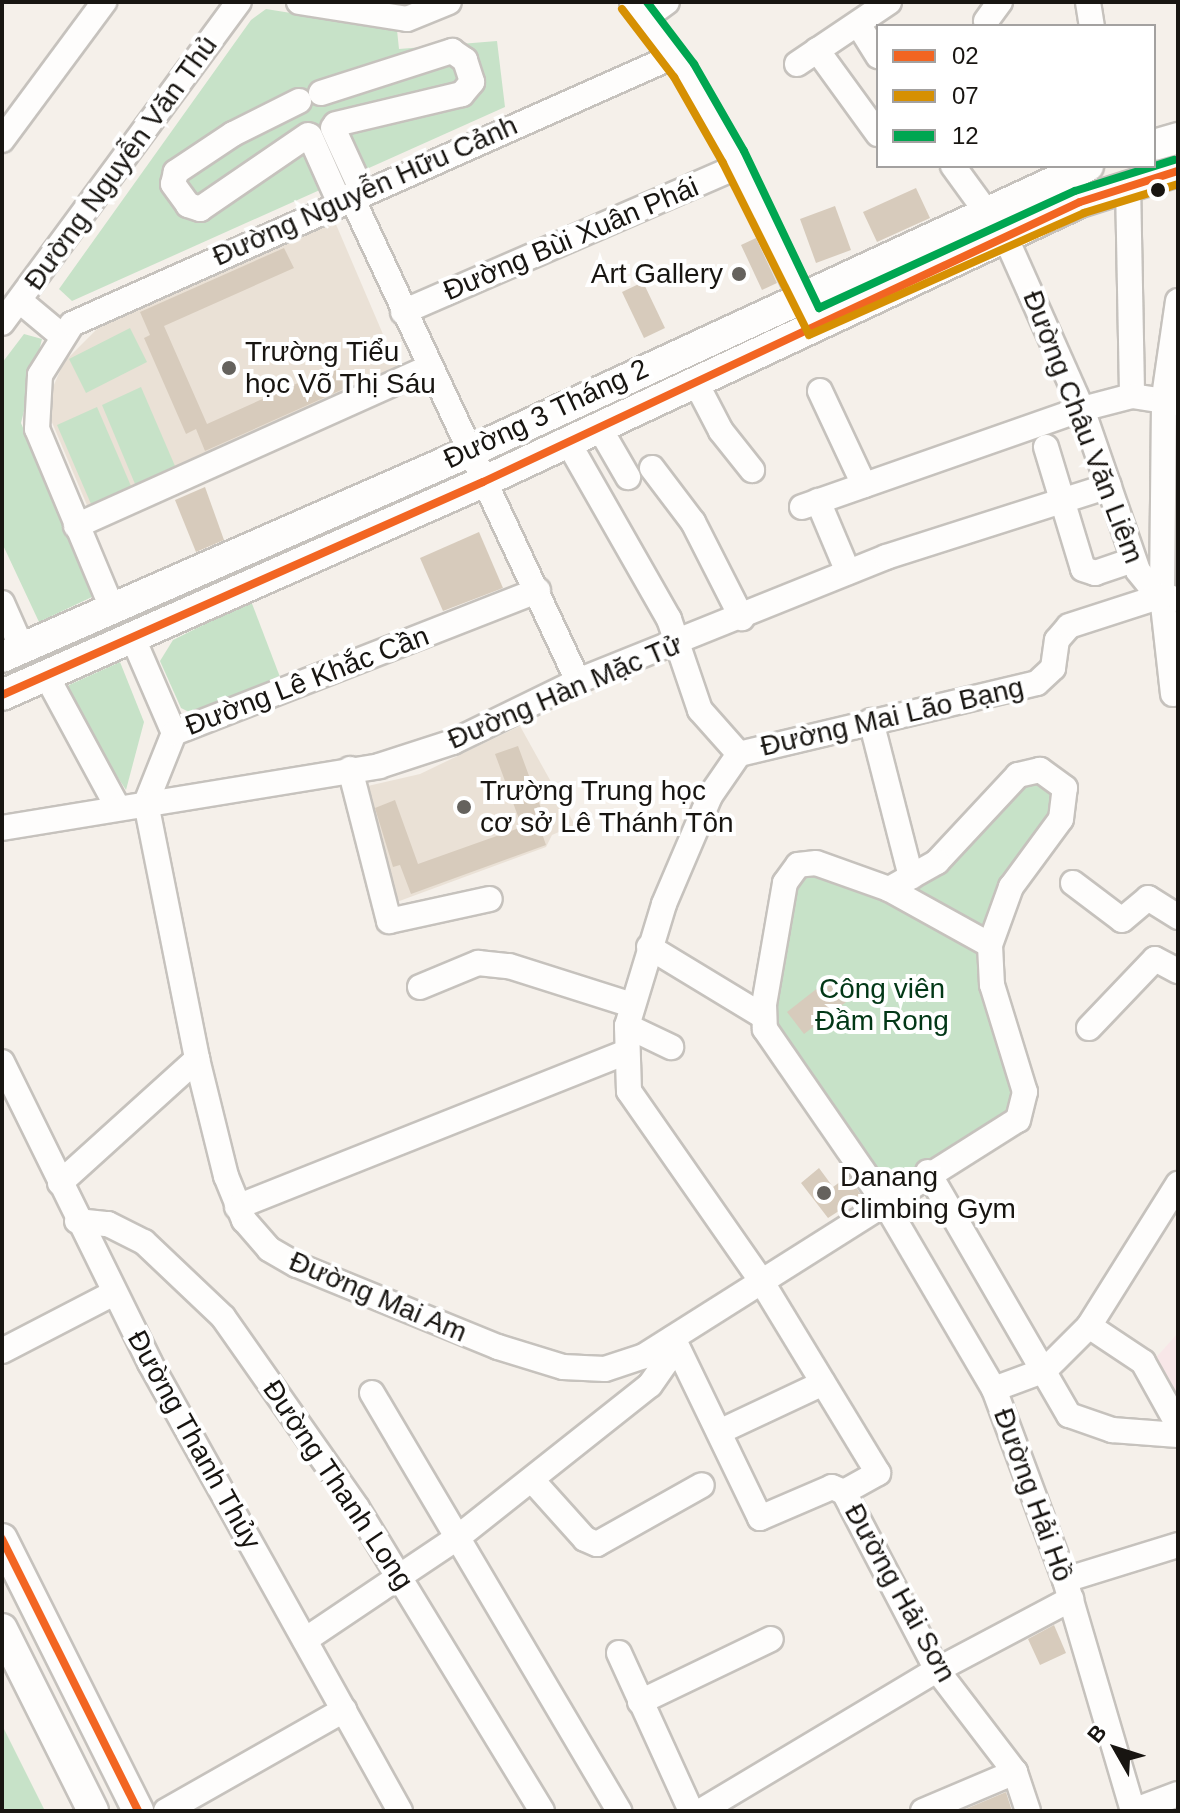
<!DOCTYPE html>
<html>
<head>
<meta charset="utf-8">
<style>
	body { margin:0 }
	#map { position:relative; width:1180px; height:1813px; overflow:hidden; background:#f5f0ea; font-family:Arial,sans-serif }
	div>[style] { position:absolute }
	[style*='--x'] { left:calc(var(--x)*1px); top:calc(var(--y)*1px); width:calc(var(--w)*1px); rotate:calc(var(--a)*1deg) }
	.commercial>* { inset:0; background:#f8e7e8 }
	.built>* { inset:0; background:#eae1d6 }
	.green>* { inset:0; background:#c7e2c8 }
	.building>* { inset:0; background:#d7cbbc }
	.roads { filter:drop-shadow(2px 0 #c6c2bd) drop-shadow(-2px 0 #c6c2bd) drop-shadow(0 2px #c6c2bd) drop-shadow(0 -2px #c6c2bd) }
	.minor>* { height:24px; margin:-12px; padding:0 12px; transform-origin:12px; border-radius:12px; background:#fefdfc }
	.major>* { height:30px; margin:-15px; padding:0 15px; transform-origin:15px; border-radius:15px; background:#fefdfc }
	.bus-1>* { height:8px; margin:-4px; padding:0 4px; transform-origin:4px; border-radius:4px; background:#f26522 }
	.bus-2>* { height:8px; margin:-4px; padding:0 4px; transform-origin:4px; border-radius:4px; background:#d69003 }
	.bus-3>* { height:8px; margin:-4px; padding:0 4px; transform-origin:4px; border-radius:4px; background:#00a651 }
	.dots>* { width:22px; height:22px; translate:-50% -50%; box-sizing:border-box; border:4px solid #fff; border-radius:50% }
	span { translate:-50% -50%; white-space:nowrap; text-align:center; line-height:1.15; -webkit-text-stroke:8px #fff; paint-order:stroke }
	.street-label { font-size:28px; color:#181511 }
	.poi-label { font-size:28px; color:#181511 }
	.right { translate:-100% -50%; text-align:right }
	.left { translate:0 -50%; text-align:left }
	.park-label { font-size:28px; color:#023716 }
	.frame { position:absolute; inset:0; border:4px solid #181511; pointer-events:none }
	.legend { position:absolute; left:876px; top:24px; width:280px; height:144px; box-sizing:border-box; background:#fff; border:2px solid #a3a1a0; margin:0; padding:10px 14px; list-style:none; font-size:24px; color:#181511 }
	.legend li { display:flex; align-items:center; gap:16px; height:40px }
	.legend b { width:40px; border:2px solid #a3a1a0 }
	.north { position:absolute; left:1076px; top:1709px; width:80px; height:80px; -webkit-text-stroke:6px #fff; paint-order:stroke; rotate:309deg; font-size:22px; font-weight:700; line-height:32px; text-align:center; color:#181511 }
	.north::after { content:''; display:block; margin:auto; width:28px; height:36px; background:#181511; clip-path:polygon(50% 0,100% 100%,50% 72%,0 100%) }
</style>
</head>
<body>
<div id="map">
	<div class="commercial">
		<div style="clip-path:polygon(1178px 1333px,1178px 1422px,1152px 1362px)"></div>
	</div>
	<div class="built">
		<div style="clip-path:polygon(332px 215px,400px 374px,89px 510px,51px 420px,53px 387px,64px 362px,97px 329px,146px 298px)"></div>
		<div style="clip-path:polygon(520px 726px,575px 825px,552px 835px,546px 847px,394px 903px,359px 788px,420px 774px)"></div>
	</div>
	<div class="green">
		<div style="clip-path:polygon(266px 9px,397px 30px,399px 49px,497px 41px,505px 107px,72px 301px,59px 289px,251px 20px)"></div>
		<div style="clip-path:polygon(130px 328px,147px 362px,86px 393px,69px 359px)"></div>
		<div style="clip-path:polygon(24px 334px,42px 339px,21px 423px,92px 597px,39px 622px,2px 543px,2px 363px)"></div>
		<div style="clip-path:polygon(141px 387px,175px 466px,135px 484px,102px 405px)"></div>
		<div style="clip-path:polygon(97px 407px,131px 486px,91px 504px,57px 425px)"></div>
		<div style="clip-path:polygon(251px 601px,280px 677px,199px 717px,181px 708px,160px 661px,173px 640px)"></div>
		<div style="clip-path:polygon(120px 662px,144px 722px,126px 790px,66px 699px,69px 685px)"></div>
		<div style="clip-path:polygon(1040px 770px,1067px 796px,990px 945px,1025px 1103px,883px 1200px,763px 1016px,792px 869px,889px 889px)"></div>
		<div style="clip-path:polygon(2px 1725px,45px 1811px,2px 1811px)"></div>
	</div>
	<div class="building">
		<div style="clip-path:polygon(916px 188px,930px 218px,877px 242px,863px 212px)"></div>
		<div style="clip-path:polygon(835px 206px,851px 250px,816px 263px,800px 219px)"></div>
		<div style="clip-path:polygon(756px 238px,777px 283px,762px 290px,741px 245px)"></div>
		<div style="clip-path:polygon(284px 248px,294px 268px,164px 326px,207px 424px,338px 365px,348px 387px,205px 451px,196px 429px,186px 434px,144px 338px,150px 335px,140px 312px)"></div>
		<div style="clip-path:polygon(643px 282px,665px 328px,644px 338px,622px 292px)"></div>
		<div style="clip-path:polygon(205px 487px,224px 540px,196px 552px,175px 500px)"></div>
		<div style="clip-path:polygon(479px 532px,503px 588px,443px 611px,420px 558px)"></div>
		<div style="clip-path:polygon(518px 746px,545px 819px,538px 822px,546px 845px,411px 894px,400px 865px,393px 867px,375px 808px,395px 800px,418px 864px,522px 827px,495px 754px)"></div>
		<div style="clip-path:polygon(833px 976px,850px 999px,804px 1034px,787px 1012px)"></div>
		<div style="clip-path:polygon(819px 1168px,833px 1187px,848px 1176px,862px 1196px,828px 1218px,801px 1183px)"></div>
		<div style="clip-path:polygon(1054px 1625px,1066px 1653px,1040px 1665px,1028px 1639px)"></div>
		<div style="clip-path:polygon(1006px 1792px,1012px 1811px,961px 1811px)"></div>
	</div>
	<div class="roads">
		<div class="minor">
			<div style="--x:299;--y:2;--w:109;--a:8.9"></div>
			<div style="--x:407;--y:19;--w:45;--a:-22"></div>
			<div style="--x:632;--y:2;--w:86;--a:52.6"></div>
			<div style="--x:684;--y:70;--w:100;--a:60.1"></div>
			<div style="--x:734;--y:157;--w:172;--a:64.5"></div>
			<div style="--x:1088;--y:2;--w:24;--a:81"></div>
			<div style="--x:645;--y:18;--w:27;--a:-36"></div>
			<div style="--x:986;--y:21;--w:24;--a:-54"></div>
			<div style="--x:858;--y:24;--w:38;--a:58"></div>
			<div style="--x:817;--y:50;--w:104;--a:54"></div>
			<div style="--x:797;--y:64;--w:111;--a:-34"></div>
			<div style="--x:321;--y:93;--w:138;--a:-17.8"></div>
			<div style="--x:452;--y:51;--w:16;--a:35"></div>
			<div style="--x:465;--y:60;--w:23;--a:72"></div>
			<div style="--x:472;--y:82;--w:16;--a:130"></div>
			<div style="--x:462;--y:94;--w:130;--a:166.6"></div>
			<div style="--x:299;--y:101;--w:74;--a:153.4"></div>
			<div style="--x:233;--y:134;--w:69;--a:146.3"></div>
			<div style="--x:176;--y:172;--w:12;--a:104"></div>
			<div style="--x:173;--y:184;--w:26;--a:54"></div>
			<div style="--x:188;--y:205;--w:13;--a:18"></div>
			<div style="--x:200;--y:209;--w:131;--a:-34.4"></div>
			<div style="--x:333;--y:128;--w:69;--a:65.3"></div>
			<div style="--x:310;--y:136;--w:71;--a:66"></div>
			<div style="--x:2;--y:140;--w:172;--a:-53.5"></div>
			<div style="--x:953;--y:166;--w:54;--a:54"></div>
			<div style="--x:1128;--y:184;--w:212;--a:88.9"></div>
			<div style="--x:351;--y:196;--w:535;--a:64.92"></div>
			<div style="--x:1005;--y:236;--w:189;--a:66"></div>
			<div style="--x:1082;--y:409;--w:171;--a:70.9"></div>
			<div style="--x:1138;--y:571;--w:26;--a:51"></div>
			<div style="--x:1154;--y:591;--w:22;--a:21"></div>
			<div style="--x:20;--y:301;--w:55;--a:39.8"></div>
			<div style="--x:403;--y:312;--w:366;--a:-23.5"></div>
			<div style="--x:2;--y:323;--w:399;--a:-53.6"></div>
			<div style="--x:695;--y:381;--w:56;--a:62.5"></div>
			<div style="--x:721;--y:431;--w:50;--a:51.5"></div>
			<div style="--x:820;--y:391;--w:104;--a:64.9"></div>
			<div style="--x:599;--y:427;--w:58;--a:59.9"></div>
			<div style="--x:568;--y:442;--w:204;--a:60.3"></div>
			<div style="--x:669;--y:619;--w:96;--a:71.2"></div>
			<div style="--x:700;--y:710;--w:59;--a:48.4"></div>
			<div style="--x:1046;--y:447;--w:127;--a:73.1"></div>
			<div style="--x:1083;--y:569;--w:13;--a:18"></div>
			<div style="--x:1095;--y:573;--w:40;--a:-18.9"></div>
			<div style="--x:652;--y:468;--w:68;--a:52.8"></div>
			<div style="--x:693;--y:522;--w:108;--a:63"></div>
			<div style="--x:818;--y:501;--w:77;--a:67.1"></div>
			<div style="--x:802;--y:507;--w:297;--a:-19.3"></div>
			<div style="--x:1082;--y:409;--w:52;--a:-14.6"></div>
			<div style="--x:1132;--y:396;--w:47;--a:8.7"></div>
			<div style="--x:76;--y:526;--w:387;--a:-24.2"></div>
			<div style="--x:2;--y:603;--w:49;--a:66"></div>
			<div style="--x:112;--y:608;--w:194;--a:-112.7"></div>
			<div style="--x:37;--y:429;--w:54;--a:-86.8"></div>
			<div style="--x:40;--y:375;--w:60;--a:-57.9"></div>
			<div style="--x:72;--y:324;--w:659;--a:-24"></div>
			<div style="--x:132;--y:636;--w:106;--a:66.6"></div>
			<div style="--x:46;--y:675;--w:151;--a:61.6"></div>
			<div style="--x:1173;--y:694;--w:99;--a:-96.4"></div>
			<div style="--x:1162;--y:596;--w:199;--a:-89.4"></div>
			<div style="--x:1164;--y:397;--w:97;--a:-81.7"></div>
			<div style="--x:871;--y:721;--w:161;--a:75.6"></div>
			<div style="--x:174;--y:733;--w:75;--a:111.8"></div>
			<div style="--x:146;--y:803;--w:261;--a:78.7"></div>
			<div style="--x:197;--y:1059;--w:121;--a:76.1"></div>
			<div style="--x:226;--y:1176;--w:48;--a:67.8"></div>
			<div style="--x:244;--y:1220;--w:38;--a:49"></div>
			<div style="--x:269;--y:1249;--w:32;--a:30"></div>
			<div style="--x:297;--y:1265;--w:217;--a:22.2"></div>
			<div style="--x:498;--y:1347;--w:68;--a:17.1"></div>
			<div style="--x:563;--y:1367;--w:42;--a:2.7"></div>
			<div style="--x:605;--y:1369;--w:41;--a:-18.4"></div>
			<div style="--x:644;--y:1356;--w:442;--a:-32.3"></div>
			<div style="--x:1018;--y:1120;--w:29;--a:-76"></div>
			<div style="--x:1025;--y:1092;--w:112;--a:-107.1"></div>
			<div style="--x:992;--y:985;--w:40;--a:-92.9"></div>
			<div style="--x:990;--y:945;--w:62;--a:-70.1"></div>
			<div style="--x:1011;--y:887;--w:84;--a:-53.7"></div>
			<div style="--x:1061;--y:819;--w:31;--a:-83"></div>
			<div style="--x:1065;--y:788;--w:31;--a:-144"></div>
			<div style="--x:1040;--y:770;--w:23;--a:167"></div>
			<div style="--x:1018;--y:775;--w:119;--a:133"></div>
			<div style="--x:937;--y:862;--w:55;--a:150.6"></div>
			<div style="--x:174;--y:733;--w:391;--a:-21.4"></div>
			<div style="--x:350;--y:769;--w:157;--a:75.6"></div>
			<div style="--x:389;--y:921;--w:103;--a:-12.3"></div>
			<div style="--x:2;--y:828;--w:382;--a:-9.3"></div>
			<div style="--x:379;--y:766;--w:78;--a:-18"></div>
			<div style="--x:453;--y:742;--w:139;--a:-26"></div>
			<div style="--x:578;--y:681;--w:332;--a:-21.9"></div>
			<div style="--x:886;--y:557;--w:234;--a:-17.7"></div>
			<div style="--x:1073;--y:883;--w:61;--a:37.1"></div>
			<div style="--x:1122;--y:920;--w:34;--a:-40"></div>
			<div style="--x:1148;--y:898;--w:36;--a:32"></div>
			<div style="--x:990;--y:945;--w:115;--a:-151"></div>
			<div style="--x:889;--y:889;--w:77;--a:-160.4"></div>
			<div style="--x:816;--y:863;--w:18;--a:174"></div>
			<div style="--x:798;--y:865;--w:22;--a:126"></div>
			<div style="--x:785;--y:883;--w:123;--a:99.8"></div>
			<div style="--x:764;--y:1004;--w:25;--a:88"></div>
			<div style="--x:765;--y:1029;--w:208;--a:55.4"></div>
			<div style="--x:883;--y:1200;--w:219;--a:59.6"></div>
			<div style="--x:994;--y:1389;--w:204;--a:69.6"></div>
			<div style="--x:1065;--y:1580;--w:241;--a:73.6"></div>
			<div style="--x:649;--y:947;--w:133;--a:31.2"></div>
			<div style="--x:420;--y:987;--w:63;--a:-22.5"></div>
			<div style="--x:478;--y:963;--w:31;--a:6"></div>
			<div style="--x:509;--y:966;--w:129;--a:17.6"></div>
			<div style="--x:627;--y:1026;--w:49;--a:25.5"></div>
			<div style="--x:1089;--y:1028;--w:95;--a:-46.3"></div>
			<div style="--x:1155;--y:959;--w:26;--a:28"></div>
			<div style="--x:2;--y:1062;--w:335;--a:63.8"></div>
			<div style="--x:150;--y:1363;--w:513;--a:60.84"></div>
			<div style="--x:928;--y:1172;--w:281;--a:59.9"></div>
			<div style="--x:1069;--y:1415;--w:46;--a:19.2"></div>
			<div style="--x:1112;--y:1430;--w:66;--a:4.3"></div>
			<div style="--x:60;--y:1183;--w:185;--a:-42.1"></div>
			<div style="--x:237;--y:1207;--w:417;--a:-21.7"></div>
			<div style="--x:77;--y:1221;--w:31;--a:6"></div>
			<div style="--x:108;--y:1224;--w:40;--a:26.6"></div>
			<div style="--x:144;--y:1242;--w:109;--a:43.5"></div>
			<div style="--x:223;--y:1317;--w:233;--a:54.9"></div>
			<div style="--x:357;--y:1508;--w:355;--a:58.6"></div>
			<div style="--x:1089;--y:1326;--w:65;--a:33.7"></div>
			<div style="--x:1143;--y:1362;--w:72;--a:60.9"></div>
			<div style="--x:673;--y:1338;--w:200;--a:64.2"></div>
			<div style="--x:760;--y:1518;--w:78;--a:-23.3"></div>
			<div style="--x:832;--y:1487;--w:13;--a:23"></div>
			<div style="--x:2;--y:1351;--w:126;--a:-27.4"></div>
			<div style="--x:994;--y:1389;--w:54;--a:-20.4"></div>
			<div style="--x:1045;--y:1370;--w:62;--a:-45"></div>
			<div style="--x:1089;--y:1326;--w:168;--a:-57.9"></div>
			<div style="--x:372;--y:1393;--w:486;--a:59.4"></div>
			<div style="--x:719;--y:1432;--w:115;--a:-25.2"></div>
			<div style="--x:532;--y:1480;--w:79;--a:48.1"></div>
			<div style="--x:585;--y:1539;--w:13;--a:23"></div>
			<div style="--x:597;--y:1544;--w:120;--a:-29.3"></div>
			<div style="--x:1065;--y:1580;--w:118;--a:-17.2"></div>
			<div style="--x:305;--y:1640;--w:183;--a:-33.9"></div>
			<div style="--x:457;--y:1538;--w:246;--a:-38.4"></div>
			<div style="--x:650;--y:1385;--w:28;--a:-55"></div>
			<div style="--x:666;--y:1362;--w:17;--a:-103"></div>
			<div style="--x:619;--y:1653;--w:174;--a:65.5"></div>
			<div style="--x:640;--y:1702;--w:145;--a:-25.7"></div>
			<div style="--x:1015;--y:1772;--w:41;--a:71.6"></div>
			<div style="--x:166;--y:1811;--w:205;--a:-29.6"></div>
			<div style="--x:701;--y:1811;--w:275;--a:-30.9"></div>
			<div style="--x:937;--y:1670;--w:152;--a:-27.9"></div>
			<div style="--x:923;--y:1811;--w:100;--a:-23"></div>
			<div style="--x:1015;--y:1772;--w:128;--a:-127.4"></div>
			<div style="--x:937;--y:1670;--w:201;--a:-117.6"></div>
			<div style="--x:844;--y:1492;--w:39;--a:-29"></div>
			<div style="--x:878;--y:1473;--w:227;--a:-121.3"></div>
			<div style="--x:760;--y:1279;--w:229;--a:-124.9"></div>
			<div style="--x:629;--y:1091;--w:65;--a:-91.8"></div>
			<div style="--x:627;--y:1026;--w:127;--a:-73.1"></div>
			<div style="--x:664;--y:904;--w:117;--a:-66.9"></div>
			<div style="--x:710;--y:796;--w:51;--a:-55.4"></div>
			<div style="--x:739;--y:754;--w:306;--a:-13.4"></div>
			<div style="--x:1037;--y:683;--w:22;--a:-43"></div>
			<div style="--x:1053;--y:668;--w:28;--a:-82"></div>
			<div style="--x:1057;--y:640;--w:18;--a:-49"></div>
			<div style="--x:1069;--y:626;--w:98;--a:-17.9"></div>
			<div style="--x:1133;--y:1811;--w:48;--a:-20.7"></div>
		</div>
		<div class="major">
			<div style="--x:1154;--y:145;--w:25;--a:-16"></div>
			<div style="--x:2;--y:657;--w:510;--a:-23.7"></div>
			<div style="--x:469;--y:452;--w:682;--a:-24.8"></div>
			<div style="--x:2;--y:695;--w:526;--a:-23.89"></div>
			<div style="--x:483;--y:482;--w:659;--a:-25.13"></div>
			<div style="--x:1080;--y:202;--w:103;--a:-17.6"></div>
			<div style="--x:2;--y:1539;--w:304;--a:63.4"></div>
			<div style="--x:2;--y:1629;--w:203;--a:63.4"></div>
		</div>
	</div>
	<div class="bus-1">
		<div style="--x:2;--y:695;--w:526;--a:-23.89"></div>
		<div style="--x:483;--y:482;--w:659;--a:-25.13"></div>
		<div style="--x:1080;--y:202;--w:103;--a:-17.6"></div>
		<div style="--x:2;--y:1539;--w:304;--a:63.4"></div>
	</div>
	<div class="bus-2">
		<div style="--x:622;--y:9;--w:86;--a:52.6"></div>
		<div style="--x:674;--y:77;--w:99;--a:60.3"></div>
		<div style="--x:723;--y:163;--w:192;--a:63.4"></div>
		<div style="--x:809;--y:335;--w:301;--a:-23.9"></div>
		<div style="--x:1084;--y:213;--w:98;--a:-17.1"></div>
	</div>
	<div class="bus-3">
		<div style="--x:647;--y:2;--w:78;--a:52.8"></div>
		<div style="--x:694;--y:64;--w:100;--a:60.1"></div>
		<div style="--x:744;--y:151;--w:174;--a:64.5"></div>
		<div style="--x:819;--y:308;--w:281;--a:-24.6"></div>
		<div style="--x:1075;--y:191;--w:104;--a:-17.4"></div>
	</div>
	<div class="dots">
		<div style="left:1158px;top:190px;background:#181511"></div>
		<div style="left:739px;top:274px;background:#65625d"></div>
		<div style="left:229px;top:368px;background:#65625d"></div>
		<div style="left:464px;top:807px;background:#65625d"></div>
		<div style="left:824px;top:1193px;background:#65625d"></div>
	</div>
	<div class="street-label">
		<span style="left:121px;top:163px;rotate:-54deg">Đường Nguyễn Văn Thủ</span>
		<span style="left:365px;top:191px;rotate:-24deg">Đường Nguyễn Hữu Cảnh</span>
		<span style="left:571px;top:239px;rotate:-23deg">Đường Bùi Xuân Phái</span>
		<span style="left:546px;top:414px;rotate:-25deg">Đường 3 Tháng 2</span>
		<span style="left:1083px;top:427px;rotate:69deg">Đường Châu Văn Liêm</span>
		<span style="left:307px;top:681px;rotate:-21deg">Đường Lê Khắc Cần</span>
		<span style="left:565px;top:692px;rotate:-23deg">Đường Hàn Mặc Tử</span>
		<span style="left:892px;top:717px;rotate:-13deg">Đường Mai Lão Bạng</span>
		<span style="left:378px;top:1297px;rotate:23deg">Đường Mai Am</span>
		<span style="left:194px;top:1440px;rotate:61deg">Đường Thanh Thủy</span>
		<span style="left:338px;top:1485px;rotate:56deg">Đường Thanh Long</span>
		<span style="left:1033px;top:1495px;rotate:70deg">Đường Hải Hồ</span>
		<span style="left:900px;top:1593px;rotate:61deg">Đường Hải Sơn</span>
	</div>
	<div class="poi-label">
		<span class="right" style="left:723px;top:274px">Art Gallery</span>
		<span class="left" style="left:245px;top:368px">Trường Tiểu<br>học Võ Thị Sáu</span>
		<span class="left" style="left:480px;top:807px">Trường Trung học<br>cơ sở Lê Thánh Tôn</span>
		<span class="left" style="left:840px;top:1193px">Danang<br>Climbing Gym</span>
	</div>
	<div class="park-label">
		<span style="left:882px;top:1005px">Công viên<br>Đầm Rong</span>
	</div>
	<div class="frame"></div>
	<ul class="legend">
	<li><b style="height:10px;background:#f26522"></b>02</li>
	<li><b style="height:10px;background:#d69003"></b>07</li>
	<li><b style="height:10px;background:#00a651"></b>12</li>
	</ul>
	<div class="north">B</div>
</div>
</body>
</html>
